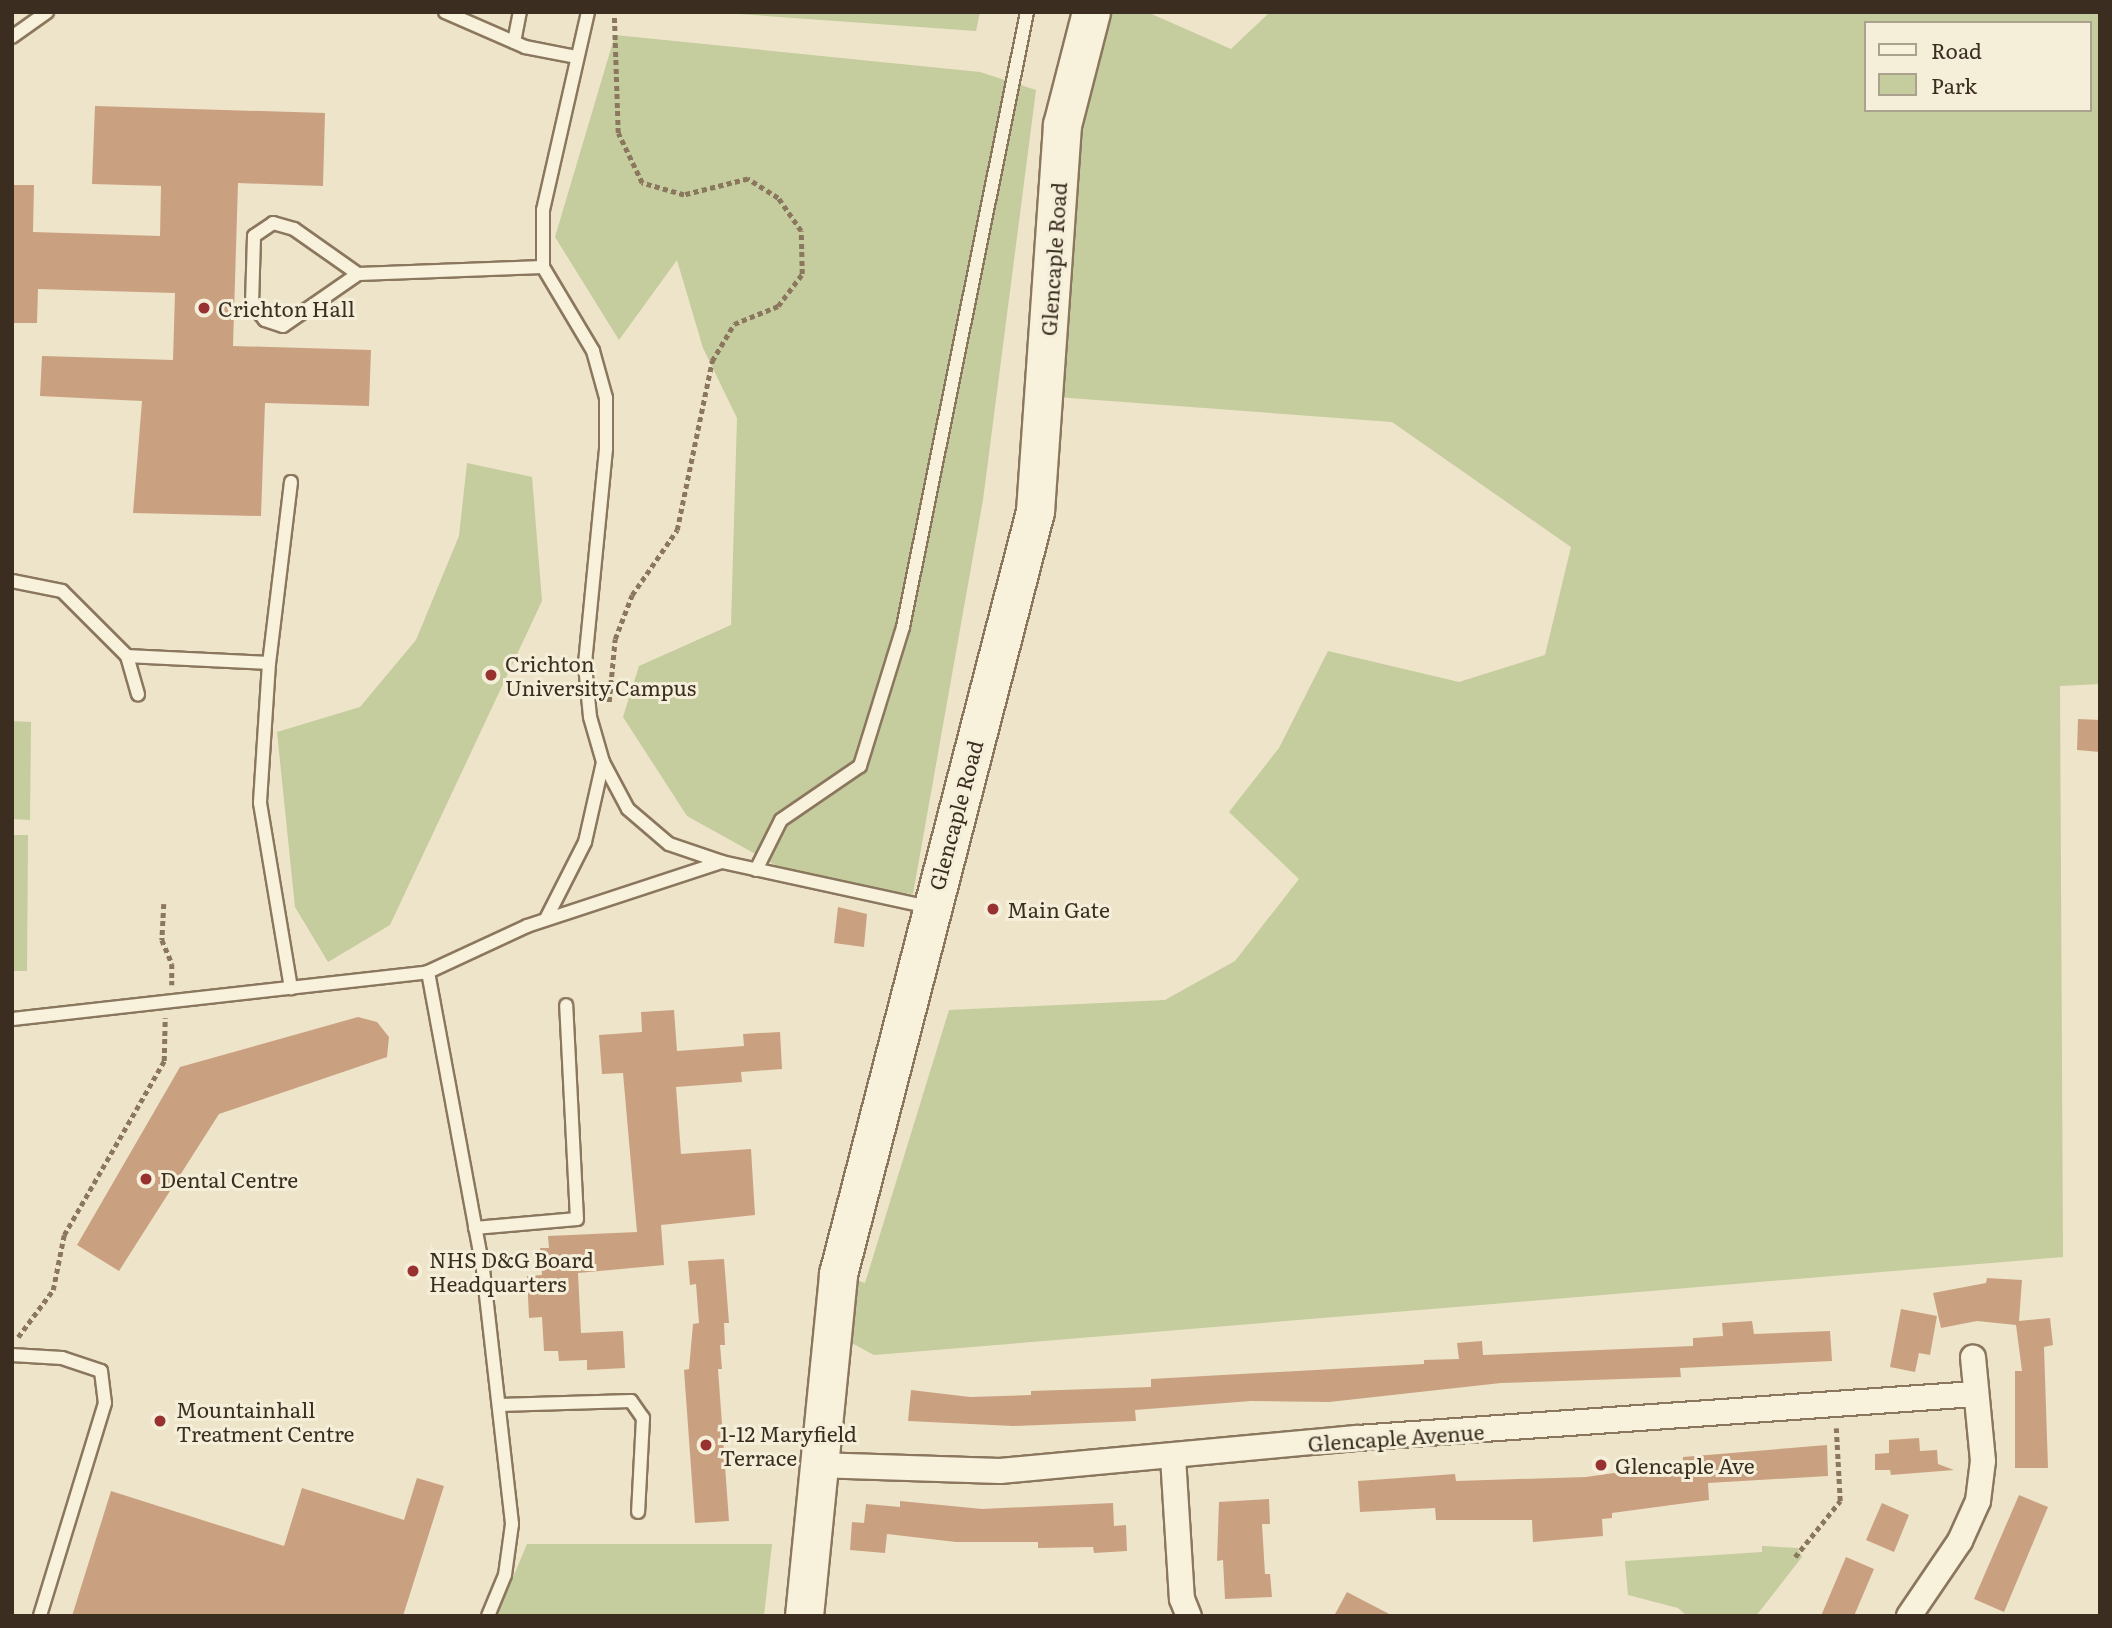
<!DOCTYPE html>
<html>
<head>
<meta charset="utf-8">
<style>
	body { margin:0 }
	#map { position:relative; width:2112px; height:1628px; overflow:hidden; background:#eee4c9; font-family:Literata,serif }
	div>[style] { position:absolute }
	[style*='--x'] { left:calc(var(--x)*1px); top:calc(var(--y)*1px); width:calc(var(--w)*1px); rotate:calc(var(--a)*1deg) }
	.green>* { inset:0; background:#c5cc9d }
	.building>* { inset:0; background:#caa180 }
	.path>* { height:4.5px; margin-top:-2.25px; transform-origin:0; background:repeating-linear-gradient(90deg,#8a775e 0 5px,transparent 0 8.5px) }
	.roads { filter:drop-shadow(2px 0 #8a775e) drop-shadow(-2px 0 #8a775e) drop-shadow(0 2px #8a775e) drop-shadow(0 -2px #8a775e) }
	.lane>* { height:12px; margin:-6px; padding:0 6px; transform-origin:6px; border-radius:6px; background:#f8f1dc }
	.street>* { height:24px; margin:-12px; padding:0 12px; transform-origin:12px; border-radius:12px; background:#f8f1dc }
	.secondary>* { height:37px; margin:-18.5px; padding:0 18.5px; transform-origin:18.5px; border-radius:18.5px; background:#f8f1dc }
	.dots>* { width:19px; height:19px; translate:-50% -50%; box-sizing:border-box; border:4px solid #f5eed9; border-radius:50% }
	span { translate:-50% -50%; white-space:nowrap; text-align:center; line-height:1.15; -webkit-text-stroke:6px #f5eed9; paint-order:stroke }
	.street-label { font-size:21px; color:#3b2e21 }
	.poi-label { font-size:21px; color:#3b2e21 }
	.left { translate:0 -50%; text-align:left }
	.frame { position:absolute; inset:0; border:14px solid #3b2e21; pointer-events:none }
	.legend { position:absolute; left:1864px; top:21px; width:228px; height:91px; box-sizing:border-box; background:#f5eed9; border:2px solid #aba18f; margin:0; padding:9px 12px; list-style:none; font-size:21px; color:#3b2e21 }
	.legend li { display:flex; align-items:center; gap:14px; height:35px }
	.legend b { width:35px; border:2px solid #aba18f }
</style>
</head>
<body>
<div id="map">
	<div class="green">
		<div style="clip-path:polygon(710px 12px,980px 12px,976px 31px)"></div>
		<div style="clip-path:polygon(evenodd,1091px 12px,1147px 12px,1231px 49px,1270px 12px,2100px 12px,2100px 684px,2060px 686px,2063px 1257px,874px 1355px,831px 1332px,838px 1274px,865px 1283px,949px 1010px,1165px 1000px,1235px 961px,1299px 879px,1229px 812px,1279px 748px,1328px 651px,1459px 682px,1545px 655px,1571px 547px,1392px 422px,1043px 396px,1091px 12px,1865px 23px,2089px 23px,2089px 110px,1865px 110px,1865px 23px)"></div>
		<div style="clip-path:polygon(615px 35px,980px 72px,1036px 90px,983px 500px,913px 894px,804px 881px,687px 816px,623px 717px,639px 666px,731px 625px,737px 418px,703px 348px,677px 260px,619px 340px,555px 237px)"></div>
		<div style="clip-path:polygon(467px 463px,532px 477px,542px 601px,390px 925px,328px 962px,295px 907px,277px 732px,360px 707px,416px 640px,459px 536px)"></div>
		<div style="clip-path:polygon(12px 721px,31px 722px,30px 820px,12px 819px)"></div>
		<div style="clip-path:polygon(12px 835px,28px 835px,27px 971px,12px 971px)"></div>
		<div style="clip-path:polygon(527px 1544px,772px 1544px,764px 1616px,497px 1616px)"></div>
		<div style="clip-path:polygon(1762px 1546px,1798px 1548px,1802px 1557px,1756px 1616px,1687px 1616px,1678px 1608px,1628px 1595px,1625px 1561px,1762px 1552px)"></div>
	</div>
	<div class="building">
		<div style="clip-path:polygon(95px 106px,325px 113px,323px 186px,238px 183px,233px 346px,371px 350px,369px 406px,265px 403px,261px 516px,133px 513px,142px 401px,40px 396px,42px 356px,173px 360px,175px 293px,38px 289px,37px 323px,12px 323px,12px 185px,34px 185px,33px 232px,160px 236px,161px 186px,92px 184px)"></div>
		<div style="clip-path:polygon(2078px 719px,2100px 720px,2100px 752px,2077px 750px)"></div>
		<div style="clip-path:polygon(838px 907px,867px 914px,864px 947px,834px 943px)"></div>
		<div style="clip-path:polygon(674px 1010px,677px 1051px,744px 1046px,743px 1034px,780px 1032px,782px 1069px,741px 1072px,742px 1082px,676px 1087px,681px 1154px,751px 1149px,755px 1215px,661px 1225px,664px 1265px,578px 1273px,581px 1333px,623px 1331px,625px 1368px,587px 1370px,587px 1360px,559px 1361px,558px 1351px,544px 1351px,542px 1317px,529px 1318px,527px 1276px,542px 1275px,540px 1248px,549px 1248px,548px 1236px,637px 1232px,623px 1073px,602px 1074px,599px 1035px,642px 1032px,641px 1012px)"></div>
		<div style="clip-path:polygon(358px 1017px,377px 1022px,389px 1037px,387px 1057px,219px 1114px,119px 1271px,77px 1245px,180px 1067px)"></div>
		<div style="clip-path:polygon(724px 1259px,729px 1323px,724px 1323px,725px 1345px,720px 1345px,722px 1369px,718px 1369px,729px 1521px,695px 1523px,684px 1370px,689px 1369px,693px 1324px,699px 1323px,696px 1284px,690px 1285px,688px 1261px)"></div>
		<div style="clip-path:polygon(1987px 1278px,2022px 1280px,2019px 1321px,2050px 1318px,2053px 1345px,2044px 1347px,2048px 1468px,2015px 1468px,2015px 1371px,2022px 1371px,2016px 1325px,1977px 1321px,1941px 1328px,1933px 1293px,1986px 1283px)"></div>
		<div style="clip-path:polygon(1901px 1309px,1937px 1316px,1930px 1355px,1919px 1353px,1915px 1372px,1890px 1367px)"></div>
		<div style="clip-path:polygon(1752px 1321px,1754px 1334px,1830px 1331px,1832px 1361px,1680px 1368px,1681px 1377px,1501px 1383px,1329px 1402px,1251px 1401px,1135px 1410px,1136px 1421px,1013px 1426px,908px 1421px,911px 1390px,970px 1397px,1031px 1395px,1031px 1391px,1151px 1387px,1151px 1379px,1424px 1364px,1424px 1360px,1459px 1359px,1457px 1343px,1482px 1341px,1483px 1355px,1693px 1346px,1693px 1338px,1723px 1336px,1722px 1323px)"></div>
		<div style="clip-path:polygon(1919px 1438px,1920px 1451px,1937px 1450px,1938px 1464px,1954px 1470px,1891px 1475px,1890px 1470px,1875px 1470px,1875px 1454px,1889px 1453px,1889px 1440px)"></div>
		<div style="clip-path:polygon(1827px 1445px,1828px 1476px,1708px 1483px,1709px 1500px,1612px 1513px,1612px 1518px,1602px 1519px,1603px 1536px,1533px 1542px,1532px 1520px,1436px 1520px,1435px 1508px,1360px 1512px,1358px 1481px,1455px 1474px,1456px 1481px,1586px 1477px,1683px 1463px,1683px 1457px)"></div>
		<div style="clip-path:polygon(417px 1478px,444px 1486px,403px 1616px,72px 1616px,111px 1491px,284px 1546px,302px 1488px,404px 1520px)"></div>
		<div style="clip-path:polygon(2019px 1495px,2048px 1507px,2004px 1612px,1974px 1599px)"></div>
		<div style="clip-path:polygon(1269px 1499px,1270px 1524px,1262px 1524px,1265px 1574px,1270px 1574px,1272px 1597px,1225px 1599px,1223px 1560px,1217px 1561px,1219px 1502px)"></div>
		<div style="clip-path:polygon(900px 1501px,982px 1509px,1113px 1503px,1114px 1526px,1126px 1525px,1127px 1551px,1094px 1553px,1093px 1547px,1038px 1548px,1038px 1542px,956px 1542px,887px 1534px,885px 1553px,850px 1550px,852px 1522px,864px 1523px,866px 1504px,900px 1507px)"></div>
		<div style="clip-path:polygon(1882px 1503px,1909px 1515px,1894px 1552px,1866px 1540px)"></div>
		<div style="clip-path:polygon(1846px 1557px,1874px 1569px,1854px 1616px,1821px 1616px)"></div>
		<div style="clip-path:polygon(1347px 1592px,1393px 1616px,1334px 1616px)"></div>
	</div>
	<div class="path">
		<div style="--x:609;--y:702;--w:63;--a:-84.6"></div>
		<div style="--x:615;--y:639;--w:47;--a:-68.9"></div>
		<div style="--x:632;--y:595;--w:79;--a:-55.3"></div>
		<div style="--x:677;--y:530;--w:173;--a:-78.3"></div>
		<div style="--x:712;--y:361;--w:43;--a:-59.3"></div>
		<div style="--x:734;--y:324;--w:48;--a:-22.2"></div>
		<div style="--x:778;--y:306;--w:40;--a:-53"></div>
		<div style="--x:802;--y:274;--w:43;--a:-91.3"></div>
		<div style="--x:801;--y:231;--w:40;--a:-124.9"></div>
		<div style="--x:778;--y:198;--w:36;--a:-148"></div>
		<div style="--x:748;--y:179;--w:66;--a:166"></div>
		<div style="--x:684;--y:195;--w:44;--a:-164.1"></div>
		<div style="--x:642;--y:183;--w:55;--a:-115.6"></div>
		<div style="--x:618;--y:133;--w:121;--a:-91.9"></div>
		<div style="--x:164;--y:904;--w:36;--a:93"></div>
		<div style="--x:162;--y:940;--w:26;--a:67"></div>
		<div style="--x:172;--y:964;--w:21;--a:90"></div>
		<div style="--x:18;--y:1337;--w:59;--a:-53.3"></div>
		<div style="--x:53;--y:1290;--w:56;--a:-78.7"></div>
		<div style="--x:64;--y:1235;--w:201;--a:-60.1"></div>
		<div style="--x:164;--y:1061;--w:43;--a:-88.7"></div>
		<div style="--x:1795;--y:1557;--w:72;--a:-51.2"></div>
		<div style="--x:1840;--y:1501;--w:73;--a:-93.1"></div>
	</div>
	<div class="roads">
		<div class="lane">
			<div style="--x:445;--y:12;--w:87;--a:23.6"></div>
			<div style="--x:525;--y:47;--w:53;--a:10.9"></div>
			<div style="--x:588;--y:12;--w:203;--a:102.8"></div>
			<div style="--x:543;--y:210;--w:57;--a:90"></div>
			<div style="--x:543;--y:267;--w:98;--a:59.2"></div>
			<div style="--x:593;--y:351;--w:49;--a:74.5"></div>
			<div style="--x:606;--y:398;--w:51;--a:90"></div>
			<div style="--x:606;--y:449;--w:217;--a:95.6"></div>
			<div style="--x:585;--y:665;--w:52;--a:84.5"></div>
			<div style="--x:590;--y:717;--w:47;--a:73.9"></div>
			<div style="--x:603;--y:762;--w:53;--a:62"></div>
			<div style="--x:628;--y:809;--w:54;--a:40.5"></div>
			<div style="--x:669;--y:844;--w:56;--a:18.8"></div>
			<div style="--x:722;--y:862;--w:211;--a:12.3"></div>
			<div style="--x:12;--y:37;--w:43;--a:-35.5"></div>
			<div style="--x:514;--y:42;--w:31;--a:-79"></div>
			<div style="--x:358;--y:274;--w:91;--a:145.3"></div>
			<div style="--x:283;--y:326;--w:19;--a:-162"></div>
			<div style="--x:265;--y:320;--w:21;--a:-129"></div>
			<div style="--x:252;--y:304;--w:68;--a:-88.3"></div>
			<div style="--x:254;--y:236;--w:23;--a:-34"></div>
			<div style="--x:273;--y:223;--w:22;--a:16"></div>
			<div style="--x:294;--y:229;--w:78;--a:35.1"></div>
			<div style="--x:358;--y:274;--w:185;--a:-2.2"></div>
			<div style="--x:291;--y:482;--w:182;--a:96.9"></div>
			<div style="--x:269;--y:663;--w:140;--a:93.7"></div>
			<div style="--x:260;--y:803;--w:188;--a:80.5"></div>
			<div style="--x:12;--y:581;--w:51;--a:11.3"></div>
			<div style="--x:62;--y:591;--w:92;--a:45"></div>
			<div style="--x:127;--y:656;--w:40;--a:74"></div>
			<div style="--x:127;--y:656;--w:142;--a:2.8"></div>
			<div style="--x:756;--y:870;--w:56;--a:-63.4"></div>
			<div style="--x:781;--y:820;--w:96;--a:-34.4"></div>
			<div style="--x:860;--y:766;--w:145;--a:-72.8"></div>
			<div style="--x:903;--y:627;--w:627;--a:-78.6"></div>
			<div style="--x:546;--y:919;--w:86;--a:-63.1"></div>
			<div style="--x:585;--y:842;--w:82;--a:-77.3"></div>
			<div style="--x:428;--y:972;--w:302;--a:79.5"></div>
			<div style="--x:483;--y:1269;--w:257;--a:83.5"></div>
			<div style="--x:512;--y:1524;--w:51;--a:97.8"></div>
			<div style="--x:505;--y:1575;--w:44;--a:112.5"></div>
			<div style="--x:12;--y:1019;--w:419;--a:-6.4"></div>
			<div style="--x:428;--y:972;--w:109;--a:-24.9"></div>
			<div style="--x:527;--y:926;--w:205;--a:-18.2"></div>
			<div style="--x:475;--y:1228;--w:102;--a:-5"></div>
			<div style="--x:577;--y:1219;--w:214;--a:-92.9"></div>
			<div style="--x:12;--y:1355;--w:50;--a:3.4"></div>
			<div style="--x:62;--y:1358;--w:41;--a:18.4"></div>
			<div style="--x:101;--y:1371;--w:32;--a:83"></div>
			<div style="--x:105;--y:1403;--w:223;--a:107"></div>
			<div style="--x:499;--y:1405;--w:132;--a:-1.7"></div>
			<div style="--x:631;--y:1401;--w:21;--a:55"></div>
			<div style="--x:643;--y:1418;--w:94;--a:93"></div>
		</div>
		<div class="street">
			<div style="--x:1173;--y:1457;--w:142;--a:86.4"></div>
			<div style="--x:1182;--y:1599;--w:18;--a:68"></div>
			<div style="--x:816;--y:1465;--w:184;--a:1.9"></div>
			<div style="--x:1000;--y:1471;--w:360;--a:-5.3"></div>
			<div style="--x:1358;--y:1438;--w:619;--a:-4.08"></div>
			<div style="--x:1909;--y:1616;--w:91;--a:-55.8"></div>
			<div style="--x:1960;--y:1541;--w:44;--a:-65.8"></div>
			<div style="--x:1978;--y:1501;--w:40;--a:-82.9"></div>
			<div style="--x:1983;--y:1461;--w:104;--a:-95.5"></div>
		</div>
		<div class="secondary">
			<div style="--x:804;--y:1616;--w:344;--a:-84.3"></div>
			<div style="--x:838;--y:1274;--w:788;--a:-75.52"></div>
			<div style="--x:1035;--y:511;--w:387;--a:-86"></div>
			<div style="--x:1062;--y:125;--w:117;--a:-75.6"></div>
		</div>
	</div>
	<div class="dots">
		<div style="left:204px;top:308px;background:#973230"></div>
		<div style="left:491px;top:675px;background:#973230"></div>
		<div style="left:993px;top:909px;background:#973230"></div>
		<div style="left:146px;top:1179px;background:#973230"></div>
		<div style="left:413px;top:1271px;background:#973230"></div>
		<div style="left:160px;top:1421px;background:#973230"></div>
		<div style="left:706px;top:1445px;background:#973230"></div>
		<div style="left:1601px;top:1465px;background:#973230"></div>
	</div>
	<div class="street-label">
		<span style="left:1053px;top:259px;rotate:-86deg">Glencaple Road</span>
		<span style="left:955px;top:815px;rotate:-75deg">Glencaple Road</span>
		<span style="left:1396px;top:1437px;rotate:-4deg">Glencaple Avenue</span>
	</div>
	<div class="poi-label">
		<span class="left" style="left:218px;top:308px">Crichton Hall</span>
		<span class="left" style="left:505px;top:675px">Crichton<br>University Campus</span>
		<span class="left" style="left:1007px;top:909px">Main Gate</span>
		<span class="left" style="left:160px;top:1179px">Dental Centre</span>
		<span class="left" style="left:429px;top:1271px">NHS D&amp;G Board<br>Headquarters</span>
		<span class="left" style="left:176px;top:1421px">Mountainhall<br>Treatment Centre</span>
		<span class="left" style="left:720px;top:1445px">1-12 Maryfield<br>Terrace</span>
		<span class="left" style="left:1615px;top:1465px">Glencaple Ave</span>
	</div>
	<div class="frame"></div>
	<ul class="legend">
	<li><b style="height:9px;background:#f8f1dc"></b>Road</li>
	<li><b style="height:19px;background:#c5cc9d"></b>Park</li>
	</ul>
</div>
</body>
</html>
